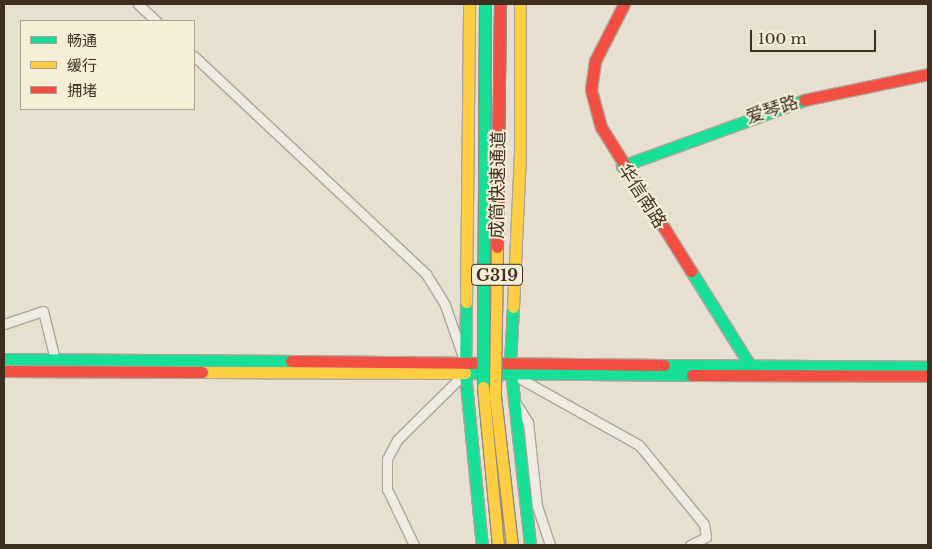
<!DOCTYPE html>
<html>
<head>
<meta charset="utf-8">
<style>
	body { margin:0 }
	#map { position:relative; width:932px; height:549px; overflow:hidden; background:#e7e0d1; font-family:"Libre Baskerville","Noto Sans SC",serif }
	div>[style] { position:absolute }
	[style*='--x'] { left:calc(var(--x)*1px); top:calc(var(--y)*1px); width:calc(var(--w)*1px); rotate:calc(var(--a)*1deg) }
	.roads { filter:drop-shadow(1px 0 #ada599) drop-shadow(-1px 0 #ada599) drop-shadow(0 1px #ada599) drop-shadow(0 -1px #ada599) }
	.street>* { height:9px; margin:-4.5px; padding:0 4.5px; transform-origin:4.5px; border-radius:4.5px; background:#efebe3 }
	.fast>* { height:11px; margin:-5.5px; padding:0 5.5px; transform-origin:5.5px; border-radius:5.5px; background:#16e098 }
	.slow>* { height:11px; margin:-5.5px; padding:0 5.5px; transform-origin:5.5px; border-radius:5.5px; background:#ffcf43 }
	.jam>* { height:11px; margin:-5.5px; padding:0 5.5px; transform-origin:5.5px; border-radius:5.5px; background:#f24e42 }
	.bridges { filter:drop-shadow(1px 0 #928b80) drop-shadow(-1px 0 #928b80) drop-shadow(0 1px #928b80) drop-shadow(0 -1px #928b80) }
	.fast-bridge>* { height:11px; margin:-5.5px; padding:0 5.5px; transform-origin:5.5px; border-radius:5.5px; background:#16e098 }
	.slow-bridge>* { height:11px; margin:-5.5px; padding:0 5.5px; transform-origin:5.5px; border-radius:5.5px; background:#ffcf43 }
	.jam-bridge>* { height:11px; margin:-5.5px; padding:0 5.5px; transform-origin:5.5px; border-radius:5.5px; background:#f24e42 }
	span { translate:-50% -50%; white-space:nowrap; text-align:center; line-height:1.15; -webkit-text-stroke:4px #f7eed8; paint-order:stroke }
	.shield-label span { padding:1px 4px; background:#f7eed8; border:1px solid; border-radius:4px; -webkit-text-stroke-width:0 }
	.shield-label { font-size:16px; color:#3d2e20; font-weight:700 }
	.street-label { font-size:18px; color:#3d2e20 }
	.frame { position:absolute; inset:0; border:5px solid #3d2e20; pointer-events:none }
	.legend { position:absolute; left:20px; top:20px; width:175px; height:90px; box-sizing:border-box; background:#f7eed8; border:1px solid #ada18e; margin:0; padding:6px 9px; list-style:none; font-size:15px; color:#3d2e20 }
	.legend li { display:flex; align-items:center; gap:10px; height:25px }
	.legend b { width:25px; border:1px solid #ada18e }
	.scale { position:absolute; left:750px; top:30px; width:126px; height:22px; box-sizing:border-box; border:2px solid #3d2e20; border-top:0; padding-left:6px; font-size:15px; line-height:18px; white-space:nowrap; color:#3d2e20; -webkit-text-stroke:4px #f7eed8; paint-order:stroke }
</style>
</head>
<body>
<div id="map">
	<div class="roads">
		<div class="street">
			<div style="--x:138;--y:4;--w:25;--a:43"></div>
			<div style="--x:194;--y:56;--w:318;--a:43.2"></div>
			<div style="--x:426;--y:274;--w:36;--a:58"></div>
			<div style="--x:445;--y:305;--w:55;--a:70.9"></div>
			<div style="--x:4;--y:324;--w:41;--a:-18.4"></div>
			<div style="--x:43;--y:311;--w:49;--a:76"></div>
			<div style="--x:512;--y:374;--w:145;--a:29.2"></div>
			<div style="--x:639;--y:445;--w:102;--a:50.6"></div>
			<div style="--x:704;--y:524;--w:13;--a:81"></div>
			<div style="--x:706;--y:537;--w:18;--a:153"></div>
			<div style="--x:515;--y:402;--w:24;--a:57"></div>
			<div style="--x:528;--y:422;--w:84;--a:83.9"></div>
			<div style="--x:537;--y:506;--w:41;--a:71.6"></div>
			<div style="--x:414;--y:545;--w:62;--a:-115.7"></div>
			<div style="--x:387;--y:489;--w:30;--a:-90"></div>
			<div style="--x:387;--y:459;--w:21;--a:-62"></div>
			<div style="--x:397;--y:440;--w:95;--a:-44.6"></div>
		</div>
		<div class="fast">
			<div style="--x:622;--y:166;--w:194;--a:-19.9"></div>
			<div style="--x:691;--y:271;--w:119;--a:58"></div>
			<div style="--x:466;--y:302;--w:71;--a:90.8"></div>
			<div style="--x:465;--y:373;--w:173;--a:84.4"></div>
			<div style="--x:513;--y:307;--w:56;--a:93.1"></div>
			<div style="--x:510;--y:363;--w:183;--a:83.7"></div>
			<div style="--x:4;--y:359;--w:287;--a:0.4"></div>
			<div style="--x:664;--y:365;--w:264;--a:0.4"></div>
			<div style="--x:465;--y:373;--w:227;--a:0.5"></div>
		</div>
		<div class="slow">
			<div style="--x:466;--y:302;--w:298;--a:-89.4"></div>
			<div style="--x:513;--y:307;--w:156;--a:-87.4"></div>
			<div style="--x:520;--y:151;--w:147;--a:-90"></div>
			<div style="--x:202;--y:372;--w:263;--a:0.2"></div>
		</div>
		<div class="jam">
			<div style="--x:624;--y:4;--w:64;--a:117"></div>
			<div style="--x:595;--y:61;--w:29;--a:98"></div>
			<div style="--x:591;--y:90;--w:38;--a:75"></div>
			<div style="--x:601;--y:127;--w:170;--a:58"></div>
			<div style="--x:804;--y:100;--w:127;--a:-11.8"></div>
			<div style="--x:291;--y:361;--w:373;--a:0.6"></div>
			<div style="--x:4;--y:371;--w:198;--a:0.3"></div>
			<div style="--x:692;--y:375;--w:236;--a:0.2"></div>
		</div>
	</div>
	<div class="bridges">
		<div class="fast-bridge">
			<div style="--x:483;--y:387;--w:383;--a:-89.7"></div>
		</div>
		<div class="slow-bridge">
			<div style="--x:497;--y:247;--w:149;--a:90.8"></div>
			<div style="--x:495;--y:396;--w:150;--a:83.5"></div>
			<div style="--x:483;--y:387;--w:159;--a:84.6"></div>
		</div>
		<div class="jam-bridge">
			<div style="--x:497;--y:247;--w:243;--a:-89.3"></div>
		</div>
	</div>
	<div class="shield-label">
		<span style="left:497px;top:275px">G319</span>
	</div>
	<div class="street-label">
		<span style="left:772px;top:110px;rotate:-18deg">爱琴路</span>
		<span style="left:498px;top:185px;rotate:-89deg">成简快速通道</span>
		<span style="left:642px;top:196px;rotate:57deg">华信南路</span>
	</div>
	<div class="frame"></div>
	<ul class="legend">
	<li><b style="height:6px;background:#16e098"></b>畅通</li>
	<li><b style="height:6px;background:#ffcf43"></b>缓行</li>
	<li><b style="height:6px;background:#f24e42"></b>拥堵</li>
	</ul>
	<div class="scale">100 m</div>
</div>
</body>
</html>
